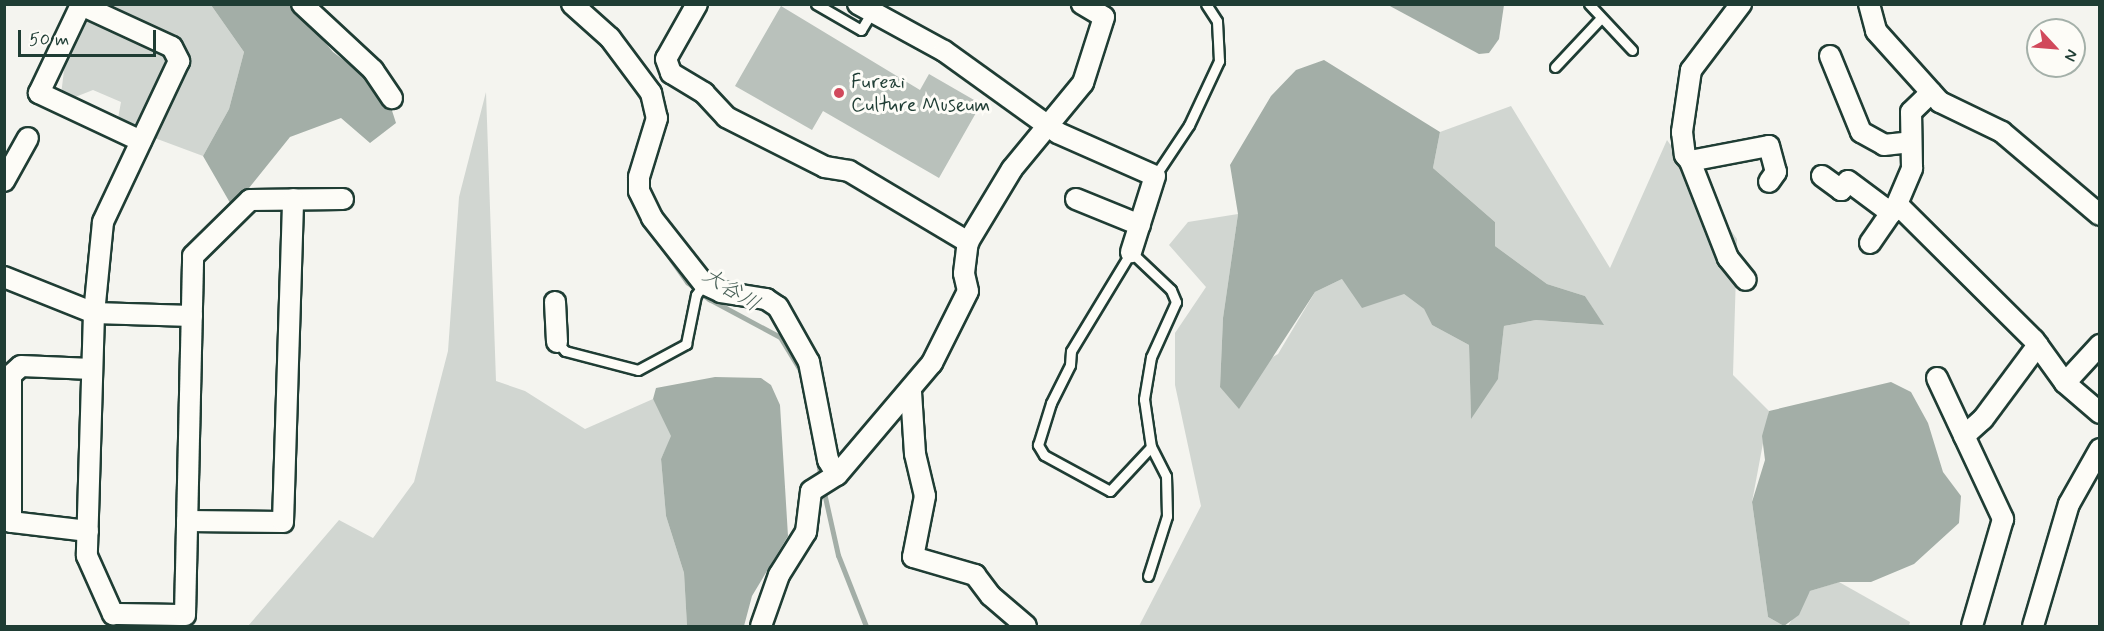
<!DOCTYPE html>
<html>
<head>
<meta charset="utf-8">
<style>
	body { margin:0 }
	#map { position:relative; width:2104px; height:631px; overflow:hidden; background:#f4f4ef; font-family:Mynerve,"Klee One",sans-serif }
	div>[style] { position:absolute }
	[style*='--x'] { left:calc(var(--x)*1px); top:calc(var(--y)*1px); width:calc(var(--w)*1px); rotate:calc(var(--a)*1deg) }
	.green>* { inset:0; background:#d1d6d1 }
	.water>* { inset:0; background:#a3aea7 }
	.stream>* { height:5px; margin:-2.5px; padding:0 2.5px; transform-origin:2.5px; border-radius:2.5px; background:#a3aea7 }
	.building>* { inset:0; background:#b9c1bb }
	.roads { filter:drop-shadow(2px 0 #1f3d34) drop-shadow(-2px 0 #1f3d34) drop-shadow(0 2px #1f3d34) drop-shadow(0 -2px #1f3d34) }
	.service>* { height:9px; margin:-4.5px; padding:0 4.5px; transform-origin:4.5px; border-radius:4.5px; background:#fdfcf7 }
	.minor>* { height:20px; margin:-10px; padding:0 10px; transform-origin:10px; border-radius:10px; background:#fdfcf7 }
	.dots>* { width:16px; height:16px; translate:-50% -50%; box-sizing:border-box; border:3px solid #fdfcf7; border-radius:50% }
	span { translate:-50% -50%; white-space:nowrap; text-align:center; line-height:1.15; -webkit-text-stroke:6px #fdfcf7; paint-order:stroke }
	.poi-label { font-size:20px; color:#1f3d34 }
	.left { translate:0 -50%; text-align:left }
	.water-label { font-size:21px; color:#475f56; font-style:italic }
	.frame { position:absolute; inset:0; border:6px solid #1f3d34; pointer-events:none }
	.north { position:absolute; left:2026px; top:18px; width:60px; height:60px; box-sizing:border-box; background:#fdfcf7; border:2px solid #a4b0a9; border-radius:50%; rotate:116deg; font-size:16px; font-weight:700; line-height:24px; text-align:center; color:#1f3d34 }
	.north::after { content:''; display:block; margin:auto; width:21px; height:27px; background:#d1495b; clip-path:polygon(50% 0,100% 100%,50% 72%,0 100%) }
	.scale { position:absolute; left:18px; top:30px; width:138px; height:27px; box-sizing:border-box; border:3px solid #1f3d34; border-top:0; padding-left:8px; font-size:18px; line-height:21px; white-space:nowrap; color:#1f3d34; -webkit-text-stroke:4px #fdfcf7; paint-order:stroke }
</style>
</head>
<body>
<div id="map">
	<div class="green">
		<div style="clip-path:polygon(72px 5px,211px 5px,244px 52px,229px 109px,203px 156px,117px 124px,121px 102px,93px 90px,60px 103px)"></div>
		<div style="clip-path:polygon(486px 92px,496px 381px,525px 391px,585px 429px,653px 399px,672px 436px,661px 459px,666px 516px,684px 573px,687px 626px,248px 626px,339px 520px,373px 538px,414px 482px,448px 351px,459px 197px)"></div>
		<div style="clip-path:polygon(1511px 106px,1610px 268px,1667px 140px,1737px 239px,1733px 375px,1769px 411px,1752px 502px,1768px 617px,1784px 626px,1139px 626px,1201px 506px,1175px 385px,1175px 333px,1206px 287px,1169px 245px,1188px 222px,1238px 214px,1223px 318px,1220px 387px,1278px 354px,1315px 292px,1342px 279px,1404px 294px,1424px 309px,1432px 325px,1469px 345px,1471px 417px,1498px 378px,1504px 326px,1536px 320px,1603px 325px,1585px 296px,1547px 284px,1495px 246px,1495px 222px,1433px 168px,1440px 132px)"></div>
		<div style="clip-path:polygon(1839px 582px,1910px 622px,1909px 626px,1788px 626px,1810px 591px)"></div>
	</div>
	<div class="water">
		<div style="clip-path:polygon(211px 5px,294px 5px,333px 52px,386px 92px,396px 123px,370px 143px,341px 118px,290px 137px,233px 208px,203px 156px,229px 109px,244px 52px)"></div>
		<div style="clip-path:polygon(1388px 5px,1504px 5px,1499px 39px,1489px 53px,1479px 54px)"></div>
		<div style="clip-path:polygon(1324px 60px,1440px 132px,1433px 168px,1495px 222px,1495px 246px,1547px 284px,1585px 296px,1604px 325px,1536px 320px,1504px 326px,1498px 379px,1471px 419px,1469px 345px,1432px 325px,1424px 309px,1404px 294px,1362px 308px,1342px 279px,1315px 292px,1239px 409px,1220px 387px,1223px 318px,1238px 214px,1230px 165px,1271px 96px,1296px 70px)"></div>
		<div style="clip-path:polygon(715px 377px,761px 378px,771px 385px,780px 405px,788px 536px,752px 596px,744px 626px,687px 626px,684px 573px,666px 516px,661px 459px,671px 436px,653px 399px,656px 388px)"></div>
		<div style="clip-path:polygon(1891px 382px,1911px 392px,1928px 423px,1943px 472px,1961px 496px,1959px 523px,1914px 564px,1871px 582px,1840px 582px,1810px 591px,1799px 615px,1784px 626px,1768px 617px,1752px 502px,1765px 460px,1762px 436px,1769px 411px)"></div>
	</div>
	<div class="stream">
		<div style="--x:561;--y:4;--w:23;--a:47"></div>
		<div style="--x:634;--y:86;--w:23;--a:59"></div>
		<div style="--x:631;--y:174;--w:23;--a:-75"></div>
		<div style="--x:630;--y:187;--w:31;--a:69"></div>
		<div style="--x:660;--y:244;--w:47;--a:54.6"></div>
		<div style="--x:687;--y:282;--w:28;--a:38"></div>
		<div style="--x:709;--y:299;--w:81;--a:28.2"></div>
		<div style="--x:780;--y:337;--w:42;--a:58.6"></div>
		<div style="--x:813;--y:432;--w:48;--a:80.3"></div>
		<div style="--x:823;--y:488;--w:69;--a:77.4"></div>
		<div style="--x:838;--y:555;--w:76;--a:68.5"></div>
	</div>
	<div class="building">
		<div style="clip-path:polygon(781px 6px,920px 90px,929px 74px,981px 104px,939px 178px,823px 111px,812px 130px,735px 86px)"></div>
	</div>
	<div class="roads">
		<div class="service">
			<div style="--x:816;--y:4;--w:52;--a:30"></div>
			<div style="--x:861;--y:30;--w:21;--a:-59"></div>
			<div style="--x:1589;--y:4;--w:63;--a:46.9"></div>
			<div style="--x:1555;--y:67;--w:67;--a:-46.8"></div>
			<div style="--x:1155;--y:176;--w:61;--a:-56.3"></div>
			<div style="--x:1189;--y:125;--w:71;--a:-64.9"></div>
			<div style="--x:1219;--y:61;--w:40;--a:-92.9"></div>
			<div style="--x:1217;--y:21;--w:20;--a:-123"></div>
			<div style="--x:1131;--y:252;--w:55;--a:43.5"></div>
			<div style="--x:1171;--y:290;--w:13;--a:67"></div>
			<div style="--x:1176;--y:302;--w:60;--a:114.4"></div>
			<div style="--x:1151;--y:357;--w:43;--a:99.5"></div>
			<div style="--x:1144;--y:399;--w:49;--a:81.7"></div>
			<div style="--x:1151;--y:447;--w:60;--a:133"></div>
			<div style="--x:1110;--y:491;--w:75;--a:-151.4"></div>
			<div style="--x:1044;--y:455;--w:12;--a:-121"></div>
			<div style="--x:1038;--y:445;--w:44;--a:-72.8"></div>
			<div style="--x:1051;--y:403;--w:42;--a:-63.4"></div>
			<div style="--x:1070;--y:365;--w:14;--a:-86"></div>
			<div style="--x:1071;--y:351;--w:116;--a:-58.8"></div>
			<div style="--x:557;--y:342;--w:12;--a:48"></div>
			<div style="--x:565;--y:351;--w:75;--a:14.6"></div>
			<div style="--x:638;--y:370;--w:55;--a:-28.4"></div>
			<div style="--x:686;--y:344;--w:50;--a:-78.5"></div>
			<div style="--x:696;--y:295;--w:14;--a:-54"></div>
			<div style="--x:1148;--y:576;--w:63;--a:-72.4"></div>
			<div style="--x:1167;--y:516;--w:40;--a:-91.4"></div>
			<div style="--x:1166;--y:476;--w:33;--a:-117"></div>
		</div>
		<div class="minor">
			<div style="--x:302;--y:4;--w:97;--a:42.9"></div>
			<div style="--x:373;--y:70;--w:34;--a:56"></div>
			<div style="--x:572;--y:4;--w:51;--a:41.8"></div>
			<div style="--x:610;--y:38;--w:69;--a:53.3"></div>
			<div style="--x:651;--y:93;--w:26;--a:77"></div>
			<div style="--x:657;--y:118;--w:62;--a:107"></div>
			<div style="--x:639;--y:177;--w:14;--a:90"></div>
			<div style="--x:639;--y:191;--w:30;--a:64"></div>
			<div style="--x:652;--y:218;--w:84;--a:51.8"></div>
			<div style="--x:704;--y:284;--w:19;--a:25"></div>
			<div style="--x:721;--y:292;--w:46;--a:8.8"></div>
			<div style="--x:766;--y:299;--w:14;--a:34"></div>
			<div style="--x:778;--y:307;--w:63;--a:60.6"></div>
			<div style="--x:809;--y:362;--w:100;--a:79"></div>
			<div style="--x:828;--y:460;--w:17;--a:59"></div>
			<div style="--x:697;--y:4;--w:63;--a:119.4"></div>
			<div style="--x:666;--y:59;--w:15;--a:70"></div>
			<div style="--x:671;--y:73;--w:39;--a:31"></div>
			<div style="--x:704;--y:93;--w:33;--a:47"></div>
			<div style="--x:726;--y:117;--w:111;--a:26.8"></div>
			<div style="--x:825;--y:167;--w:24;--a:9"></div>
			<div style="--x:849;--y:171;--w:139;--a:30.8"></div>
			<div style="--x:858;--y:4;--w:98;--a:28.7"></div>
			<div style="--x:944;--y:51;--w:140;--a:35.7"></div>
			<div style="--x:1058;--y:133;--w:106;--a:23.9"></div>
			<div style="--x:1155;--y:176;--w:80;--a:107.5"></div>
			<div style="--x:1741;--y:4;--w:83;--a:127.1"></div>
			<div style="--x:1691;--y:70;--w:63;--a:98.3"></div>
			<div style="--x:1682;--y:132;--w:23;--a:83"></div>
			<div style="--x:1685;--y:155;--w:8;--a:50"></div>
			<div style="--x:1690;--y:161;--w:80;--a:-10.8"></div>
			<div style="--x:1769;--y:146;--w:27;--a:75"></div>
			<div style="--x:1776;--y:172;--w:12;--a:125"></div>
			<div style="--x:1869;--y:4;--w:28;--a:75"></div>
			<div style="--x:1876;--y:31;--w:96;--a:48"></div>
			<div style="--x:1940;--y:102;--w:69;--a:25.8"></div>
			<div style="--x:2002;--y:132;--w:128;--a:40.3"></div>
			<div style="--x:1830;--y:56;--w:82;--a:67.8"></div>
			<div style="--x:1861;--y:132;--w:26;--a:29"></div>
			<div style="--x:1884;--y:145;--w:27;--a:-6"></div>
			<div style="--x:141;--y:141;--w:113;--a:-154.8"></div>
			<div style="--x:39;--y:93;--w:98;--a:-64.5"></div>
			<div style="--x:81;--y:5;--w:100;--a:24.8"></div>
			<div style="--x:172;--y:47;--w:16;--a:63"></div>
			<div style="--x:179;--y:61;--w:178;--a:115.3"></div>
			<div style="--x:103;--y:222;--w:91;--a:95.6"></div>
			<div style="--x:94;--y:313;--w:243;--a:91.7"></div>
			<div style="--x:87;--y:556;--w:64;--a:65.9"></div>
			<div style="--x:113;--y:614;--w:72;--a:0.8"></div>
			<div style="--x:185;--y:615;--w:359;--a:-88.7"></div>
			<div style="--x:193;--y:256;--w:80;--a:-44.5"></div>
			<div style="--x:250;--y:200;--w:93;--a:-0.6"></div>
			<div style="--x:1690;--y:161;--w:104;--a:68.6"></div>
			<div style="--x:1728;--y:258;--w:28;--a:51"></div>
			<div style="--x:1822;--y:176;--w:24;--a:36"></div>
			<div style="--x:1841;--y:190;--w:11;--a:-52"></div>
			<div style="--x:1848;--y:181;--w:54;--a:36.7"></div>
			<div style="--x:4;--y:181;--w:49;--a:-60.8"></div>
			<div style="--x:1076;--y:199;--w:69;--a:22.1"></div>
			<div style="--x:1897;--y:204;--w:193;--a:44.8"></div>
			<div style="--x:2034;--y:340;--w:53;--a:54.2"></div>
			<div style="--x:2065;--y:383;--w:46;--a:40.6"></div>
			<div style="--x:1870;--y:243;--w:47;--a:-55.3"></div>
			<div style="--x:1897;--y:204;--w:39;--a:-67"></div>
			<div style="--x:1912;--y:168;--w:56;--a:-91"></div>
			<div style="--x:1911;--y:112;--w:28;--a:-44"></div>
			<div style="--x:4;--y:277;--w:97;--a:21.8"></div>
			<div style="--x:94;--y:313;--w:98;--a:1.8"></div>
			<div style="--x:555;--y:302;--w:40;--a:87.1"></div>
			<div style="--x:1937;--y:378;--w:156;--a:64.9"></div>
			<div style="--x:2003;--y:519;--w:111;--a:106.2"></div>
			<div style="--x:2065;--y:383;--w:52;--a:-47.4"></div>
			<div style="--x:911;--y:392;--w:62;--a:86.3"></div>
			<div style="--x:915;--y:454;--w:43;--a:76.6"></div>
			<div style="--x:925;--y:496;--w:62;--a:101.1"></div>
			<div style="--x:913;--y:557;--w:65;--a:16.2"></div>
			<div style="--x:975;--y:575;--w:26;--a:53"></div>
			<div style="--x:991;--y:596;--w:46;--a:40.6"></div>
			<div style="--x:1964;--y:436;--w:25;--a:-42"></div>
			<div style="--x:1983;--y:419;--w:92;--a:-53.4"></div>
			<div style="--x:187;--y:521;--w:96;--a:0.6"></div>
			<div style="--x:283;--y:522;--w:323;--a:-88.2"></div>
			<div style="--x:88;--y:531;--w:78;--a:-173.3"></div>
			<div style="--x:11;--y:522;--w:147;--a:-90"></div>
			<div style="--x:11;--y:375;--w:13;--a:-42"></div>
			<div style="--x:21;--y:366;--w:71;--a:2.4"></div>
			<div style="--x:761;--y:626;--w:54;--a:-70.6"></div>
			<div style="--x:779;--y:575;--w:51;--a:-57.9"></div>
			<div style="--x:806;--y:532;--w:41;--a:-83"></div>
			<div style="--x:811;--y:491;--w:31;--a:-32"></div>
			<div style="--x:837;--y:475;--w:147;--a:-49.7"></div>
			<div style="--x:932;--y:363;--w:80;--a:-63.4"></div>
			<div style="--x:968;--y:291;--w:18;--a:-103"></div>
			<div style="--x:964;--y:273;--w:31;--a:-83"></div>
			<div style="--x:968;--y:242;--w:85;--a:-58.9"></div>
			<div style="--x:1012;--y:169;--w:112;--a:-50.5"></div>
			<div style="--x:1083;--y:83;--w:69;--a:-72.3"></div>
			<div style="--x:1104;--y:17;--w:26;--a:-149"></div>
			<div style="--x:2033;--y:626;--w:127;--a:-73.6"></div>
			<div style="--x:2069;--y:504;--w:63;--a:-60.6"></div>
		</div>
	</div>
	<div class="dots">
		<div style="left:839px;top:93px;background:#d1495b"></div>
	</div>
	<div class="poi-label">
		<span class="left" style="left:851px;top:94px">Fureai<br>Culture Museum</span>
	</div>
	<div class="water-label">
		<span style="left:731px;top:290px;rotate:32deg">大谷川</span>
	</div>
	<div class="frame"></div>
	<div class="north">N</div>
	<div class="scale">50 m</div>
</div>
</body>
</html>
